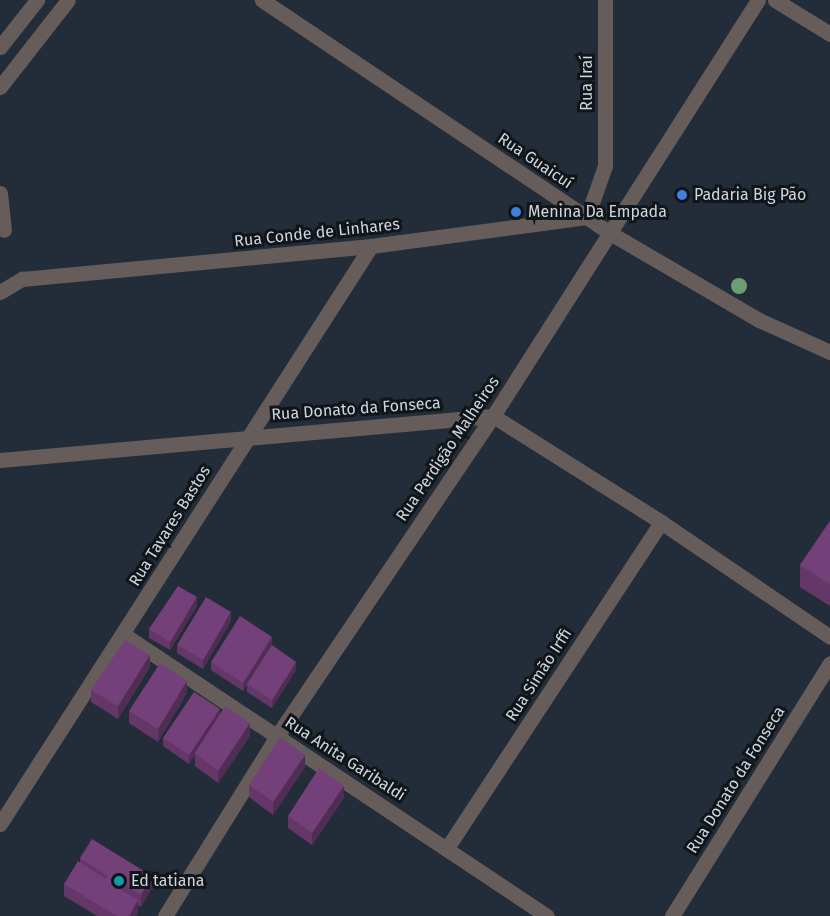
<!DOCTYPE html>
<html>
<head>
<meta charset="utf-8">
<style>
	body { margin:0 }
	#map { position:relative; width:830px; height:916px; overflow:hidden; background:#222d39; font-family:"Fira Sans",sans-serif }
	div>[style] { position:absolute }
	[style*='--x'] { left:calc(var(--x)*1px); top:calc(var(--y)*1px); width:calc(var(--w)*1px); rotate:calc(var(--a)*1deg) }
	.minor>* { height:15px; margin:-7.5px; padding:0 7.5px; transform-origin:7.5px; border-radius:7.5px; background:#665d5b }
	.trees>* { width:16px; height:16px; margin:-8px; border-radius:50%; background:#6d9d73 }
	.wall>* { inset:0; background:#643768 }
	.shaded-wall>* { inset:0; background:#512d55 }
	.building>* { inset:0; background:#744079 }
	.dots>* { width:16px; height:16px; translate:-50% -50%; box-sizing:border-box; border:3px solid #10151a; border-radius:50% }
	span { translate:-50% -50%; white-space:nowrap; text-align:center; line-height:1.15; -webkit-text-stroke:6px #10151a; paint-order:stroke }
	.street-label { font-size:16px; color:#cfd6de }
	.poi-label { font-size:16px; color:#cfd6de }
	.left { translate:0 -50%; text-align:left }
</style>
</head>
<body>
<div id="map">
	<div class="minor">
		<div style="--x:262;--y:0;--w:419;--a:33.8"></div>
		<div style="--x:610;--y:233;--w:173;--a:30.3"></div>
		<div style="--x:759;--y:320;--w:78;--a:24.3"></div>
		<div style="--x:775;--y:0;--w:65;--a:31.7"></div>
		<div style="--x:0;--y:47;--w:60;--a:-51.8"></div>
		<div style="--x:0;--y:87;--w:110;--a:-52"></div>
		<div style="--x:0;--y:193;--w:37;--a:84"></div>
		<div style="--x:587;--y:217;--w:54;--a:-70.6"></div>
		<div style="--x:605;--y:166;--w:166;--a:-90"></div>
		<div style="--x:0;--y:292;--w:26;--a:-31"></div>
		<div style="--x:22;--y:279;--w:351;--a:-5.4"></div>
		<div style="--x:371;--y:246;--w:218;--a:-7.6"></div>
		<div style="--x:0;--y:460;--w:495;--a:-5.1"></div>
		<div style="--x:493;--y:416;--w:199;--a:32.2"></div>
		<div style="--x:661;--y:522;--w:204;--a:34.2"></div>
		<div style="--x:123;--y:634;--w:509;--a:33.63"></div>
		<div style="--x:0;--y:824;--w:687;--a:-57.3"></div>
		<div style="--x:447;--y:848;--w:390;--a:-56.7"></div>
		<div style="--x:165;--y:916;--w:212;--a:-58.1"></div>
		<div style="--x:277;--y:736;--w:386;--a:-56"></div>
		<div style="--x:493;--y:416;--w:493;--a:-57.5"></div>
		<div style="--x:672;--y:916;--w:298;--a:-58"></div>
	</div>
	<div class="trees">
		<div style="left:739px;top:286px"></div>
	</div>
	<div class="wall">
		<div style="clip-path:polygon(830px 521px,830px 606px,800px 587px,800px 565px)"></div>
		<div style="clip-path:polygon(197px 606px,170px 650px,149px 638px,149px 629px)"></div>
		<div style="clip-path:polygon(231px 621px,203px 669px,177px 653px,177px 645px)"></div>
		<div style="clip-path:polygon(272px 646px,296px 670px,272px 708px,247px 692px,247px 684px,243px 691px,211px 670px,211px 662px)"></div>
		<div style="clip-path:polygon(150px 667px,118px 719px,91px 702px,91px 690px)"></div>
		<div style="clip-path:polygon(187px 693px,158px 742px,129px 723px,129px 711px)"></div>
		<div style="clip-path:polygon(220px 714px,250px 736px,218px 783px,195px 766px,195px 755px,189px 764px,163px 746px,163px 738px)"></div>
		<div style="clip-path:polygon(305px 767px,273px 815px,249px 797px,249px 785px)"></div>
		<div style="clip-path:polygon(344px 798px,312px 845px,288px 828px,288px 816px)"></div>
		<div style="clip-path:polygon(80px 858px,152px 888px,141px 907px,138px 905px,138px 912px,136px 916px,97px 916px,64px 896px,64px 884px,80px 862px)"></div>
	</div>
	<div class="shaded-wall">
		<div style="clip-path:polygon(197px 597px,197px 606px,170px 650px,170px 642px)"></div>
		<div style="clip-path:polygon(231px 612px,231px 621px,203px 669px,203px 660px)"></div>
		<div style="clip-path:polygon(272px 637px,272px 646px,243px 691px,243px 683px)"></div>
		<div style="clip-path:polygon(150px 655px,150px 667px,118px 719px,118px 706px)"></div>
		<div style="clip-path:polygon(296px 662px,296px 670px,272px 708px,272px 700px)"></div>
		<div style="clip-path:polygon(187px 681px,187px 693px,158px 742px,158px 729px)"></div>
		<div style="clip-path:polygon(220px 709px,220px 717px,195px 753px,195px 755px,189px 764px,189px 755px)"></div>
		<div style="clip-path:polygon(250px 723px,250px 736px,218px 783px,218px 771px)"></div>
		<div style="clip-path:polygon(305px 755px,305px 767px,273px 815px,273px 802px)"></div>
		<div style="clip-path:polygon(344px 786px,344px 798px,312px 845px,312px 833px)"></div>
		<div style="clip-path:polygon(152px 876px,152px 888px,141px 907px,141px 895px)"></div>
		<div style="clip-path:polygon(138px 900px,138px 912px,136px 916px,129px 916px)"></div>
	</div>
	<div class="building">
		<div style="clip-path:polygon(830px 521px,830px 584px,800px 565px)"></div>
		<div style="clip-path:polygon(178px 586px,197px 597px,170px 642px,149px 629px)"></div>
		<div style="clip-path:polygon(206px 597px,231px 612px,203px 660px,177px 645px)"></div>
		<div style="clip-path:polygon(240px 616px,272px 637px,243px 683px,211px 662px)"></div>
		<div style="clip-path:polygon(125px 640px,150px 655px,118px 706px,91px 690px)"></div>
		<div style="clip-path:polygon(272px 645px,296px 662px,272px 700px,247px 684px)"></div>
		<div style="clip-path:polygon(160px 663px,187px 681px,158px 729px,129px 711px)"></div>
		<div style="clip-path:polygon(194px 692px,220px 709px,189px 755px,163px 738px)"></div>
		<div style="clip-path:polygon(225px 706px,250px 723px,218px 771px,195px 753px)"></div>
		<div style="clip-path:polygon(280px 737px,305px 755px,273px 802px,249px 785px)"></div>
		<div style="clip-path:polygon(319px 768px,344px 786px,312px 833px,288px 816px)"></div>
		<div style="clip-path:polygon(92px 839px,152px 876px,141px 895px,115px 879px,112px 884px,138px 900px,129px 916px,117px 916px,64px 884px,78px 861px,106px 879px,108px 876px,80px 858px)"></div>
	</div>
	<div class="dots">
		<div style="left:682px;top:195px;background:#3f7fe0"></div>
		<div style="left:516px;top:212px;background:#3f7fe0"></div>
		<div style="left:119px;top:881px;background:#0f9aa8"></div>
	</div>
	<div class="street-label">
		<span style="left:587px;top:83px;rotate:-90deg">Rua Iraí</span>
		<span style="left:535px;top:161px;rotate:34deg">Rua Guaicuí</span>
		<span style="left:317px;top:233px;rotate:-6deg">Rua Conde de Linhares</span>
		<span style="left:356px;top:409px;rotate:-4deg">Rua Donato da Fonseca</span>
		<span style="left:448px;top:449px;rotate:-56deg">Rua Perdigão Malheiros</span>
		<span style="left:170px;top:526px;rotate:-58deg">Rua Tavares Bastos</span>
		<span style="left:539px;top:675px;rotate:-57deg">Rua Simão Irffi</span>
		<span style="left:345px;top:759px;rotate:33deg">Rua Anita Garibaldi</span>
		<span style="left:736px;top:780px;rotate:-58deg">Rua Donato da Fonseca</span>
	</div>
	<div class="poi-label">
		<span class="left" style="left:694px;top:195px">Padaria Big Pão</span>
		<span class="left" style="left:528px;top:212px">Menina Da Empada</span>
		<span class="left" style="left:131px;top:881px">Ed tatiana</span>
	</div>
</div>
</body>
</html>
